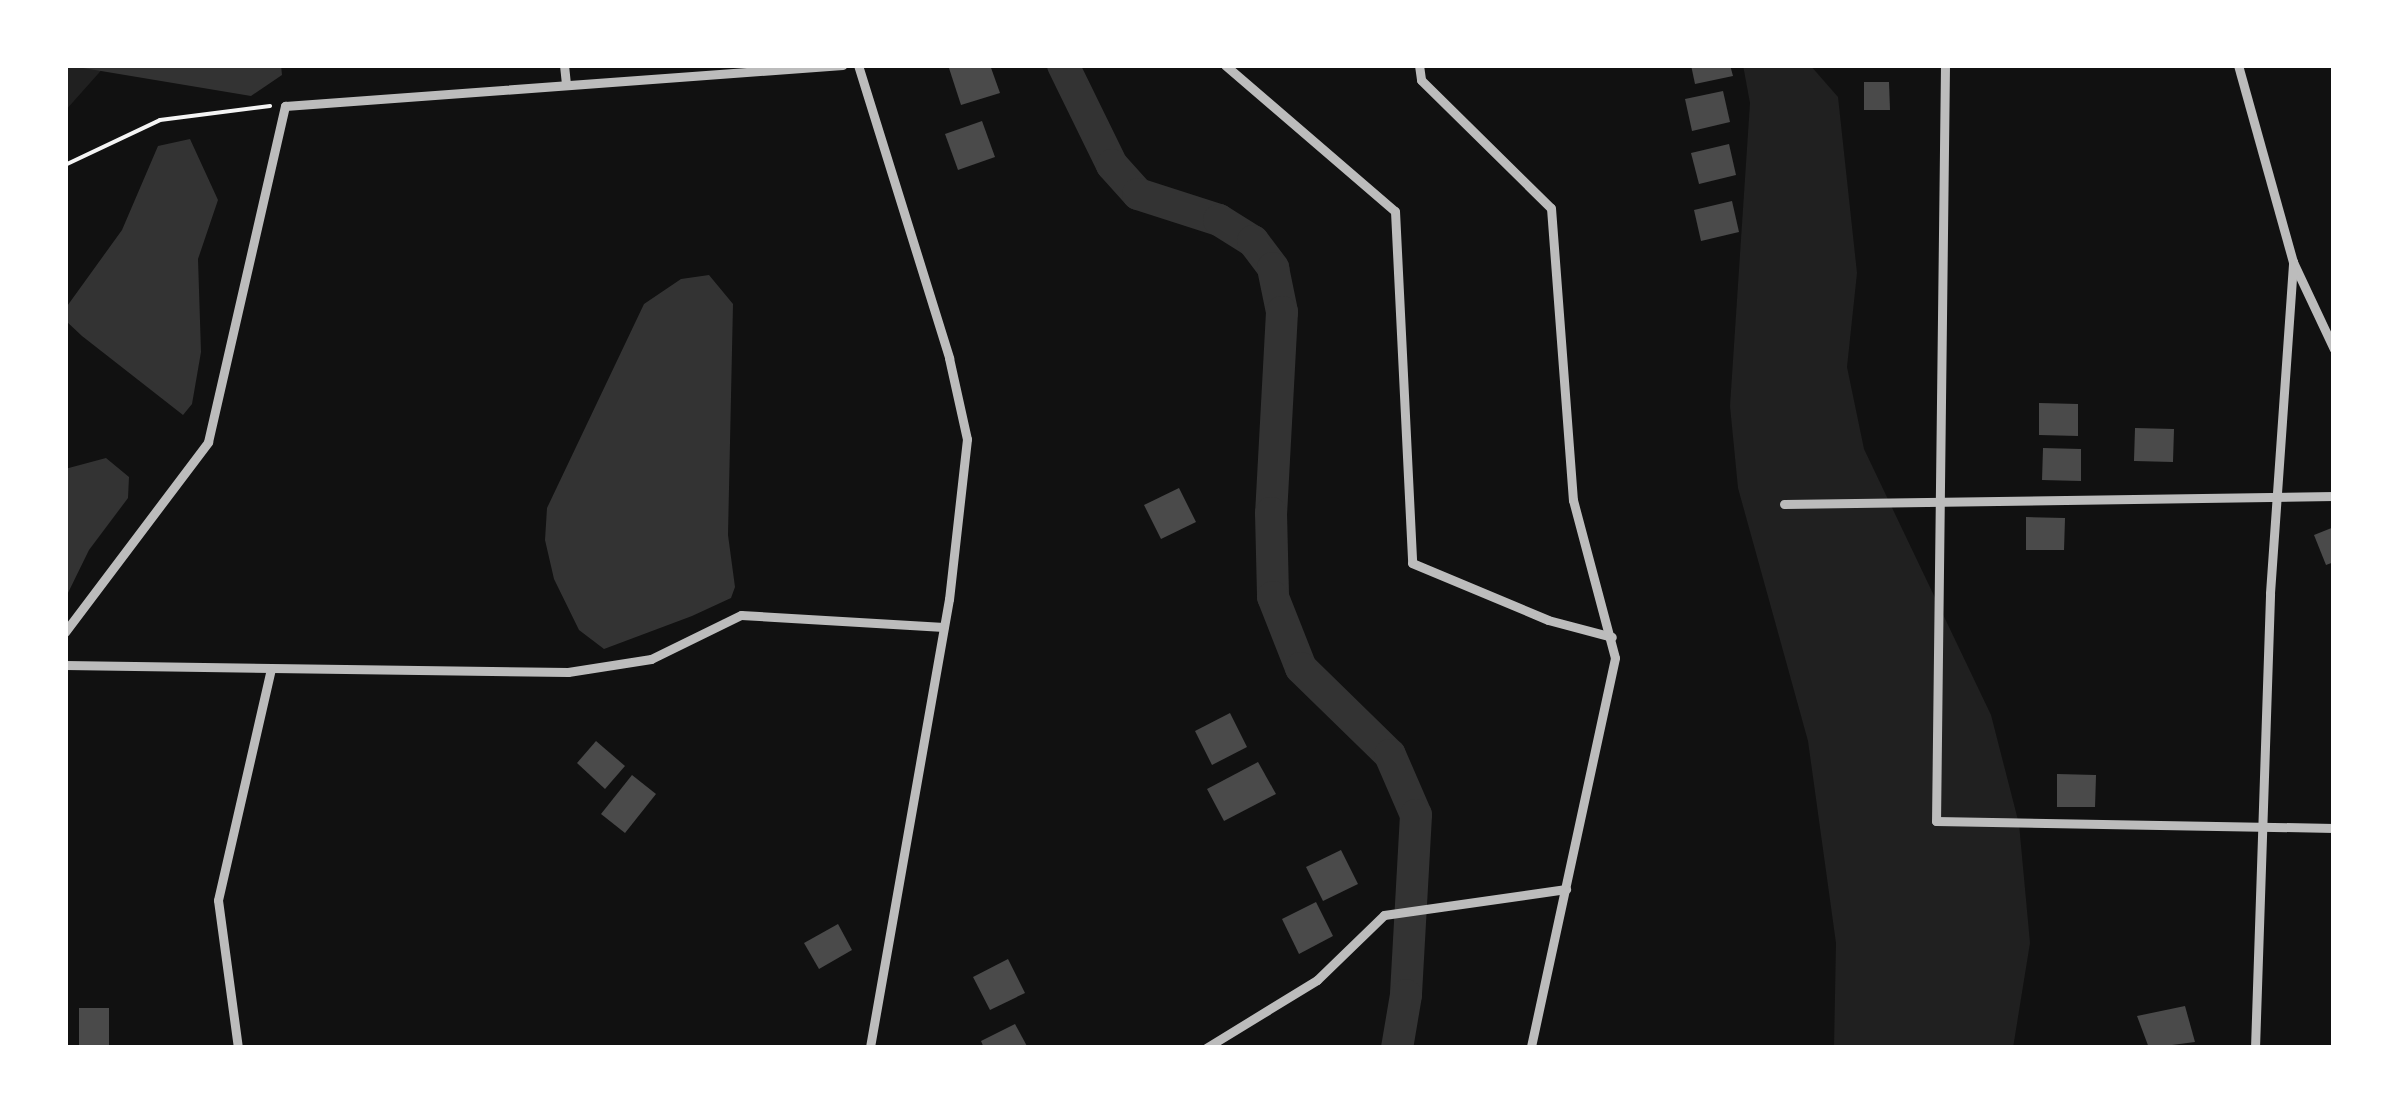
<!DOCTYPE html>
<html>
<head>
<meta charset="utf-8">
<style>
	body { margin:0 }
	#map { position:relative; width:2399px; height:1113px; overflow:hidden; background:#111; font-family:"Public Sans",sans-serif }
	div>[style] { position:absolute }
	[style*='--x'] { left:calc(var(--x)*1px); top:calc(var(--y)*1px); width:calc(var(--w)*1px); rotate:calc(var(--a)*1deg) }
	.green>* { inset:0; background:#202020 }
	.water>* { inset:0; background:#333 }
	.river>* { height:32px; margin:-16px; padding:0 16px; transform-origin:16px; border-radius:16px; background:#333 }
	.building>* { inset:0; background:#4a4a4a }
	.path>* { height:4px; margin:-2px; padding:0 2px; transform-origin:2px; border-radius:2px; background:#f5f5f5 }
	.minor>* { height:9px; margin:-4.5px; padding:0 4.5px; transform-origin:4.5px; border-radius:4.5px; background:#bcbcbc }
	span { translate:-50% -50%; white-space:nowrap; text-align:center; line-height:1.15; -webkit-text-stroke:9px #fff; paint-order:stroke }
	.frame { position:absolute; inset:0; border:68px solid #fff; pointer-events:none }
</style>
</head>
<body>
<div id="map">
	<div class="green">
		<div style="clip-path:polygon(65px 65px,106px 65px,65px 111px)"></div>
		<div style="clip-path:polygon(1743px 65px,1810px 65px,1838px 97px,1857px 273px,1847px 367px,1864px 449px,1991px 715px,2019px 824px,2030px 943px,2013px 1048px,1834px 1048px,1836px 943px,1808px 741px,1738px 488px,1730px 406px,1750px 103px)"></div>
	</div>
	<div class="water">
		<div style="clip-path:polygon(65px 65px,281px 65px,282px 75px,251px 96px)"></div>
		<div style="clip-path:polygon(190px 139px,218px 200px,198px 259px,201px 352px,192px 404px,183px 415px,82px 336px,66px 321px,65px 309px,122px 230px,158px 146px)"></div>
		<div style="clip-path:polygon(709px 275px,733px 304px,728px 535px,735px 587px,731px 598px,692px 616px,604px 649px,579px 630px,554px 579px,545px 540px,547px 508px,644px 304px,681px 279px)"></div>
		<div style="clip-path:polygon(106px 458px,129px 477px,128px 498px,89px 550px,65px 599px,65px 469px)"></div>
	</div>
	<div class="river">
		<div style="--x:1063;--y:65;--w:111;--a:63.9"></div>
		<div style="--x:1112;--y:165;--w:39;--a:48"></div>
		<div style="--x:1138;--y:194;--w:85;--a:17.8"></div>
		<div style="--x:1219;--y:220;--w:40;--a:32"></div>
		<div style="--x:1253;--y:241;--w:34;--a:53"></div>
		<div style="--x:1273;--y:268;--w:45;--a:78.4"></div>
		<div style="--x:1282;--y:312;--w:201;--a:93.1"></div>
		<div style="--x:1271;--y:513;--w:84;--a:88.6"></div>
		<div style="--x:1273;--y:597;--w:76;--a:68.5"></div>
		<div style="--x:1301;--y:668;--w:124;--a:44.3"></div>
		<div style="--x:1390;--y:755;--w:65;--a:66.6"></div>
		<div style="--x:1416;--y:815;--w:180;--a:93.2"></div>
		<div style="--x:1406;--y:995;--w:54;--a:99.6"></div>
	</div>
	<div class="building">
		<div style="clip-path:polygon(948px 65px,990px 65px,1000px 93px,961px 105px)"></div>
		<div style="clip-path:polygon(1691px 65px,1730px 65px,1733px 76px,1695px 84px)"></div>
		<div style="clip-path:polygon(1864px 82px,1889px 82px,1890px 110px,1864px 110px)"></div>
		<div style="clip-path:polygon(1723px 91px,1730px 122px,1692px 131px,1685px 99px)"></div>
		<div style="clip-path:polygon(982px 121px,995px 157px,958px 170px,945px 134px)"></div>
		<div style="clip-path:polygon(1729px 144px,1736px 175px,1699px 184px,1691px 153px)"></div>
		<div style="clip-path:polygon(1732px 201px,1739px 232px,1701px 241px,1694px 210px)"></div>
		<div style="clip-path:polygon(2039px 403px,2078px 404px,2078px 436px,2039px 435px)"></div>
		<div style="clip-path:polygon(2135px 428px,2174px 429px,2173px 462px,2134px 461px)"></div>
		<div style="clip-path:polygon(2043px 448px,2081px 449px,2081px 481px,2042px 480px)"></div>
		<div style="clip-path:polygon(1179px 488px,1196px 522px,1161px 539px,1144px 505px)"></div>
		<div style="clip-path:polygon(2026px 517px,2065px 518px,2064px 550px,2026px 550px)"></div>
		<div style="clip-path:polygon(2334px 527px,2334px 562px,2326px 565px,2314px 535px)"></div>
		<div style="clip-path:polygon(1230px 713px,1247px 747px,1212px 765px,1195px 731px)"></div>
		<div style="clip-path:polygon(596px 741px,625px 766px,605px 789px,577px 763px)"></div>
		<div style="clip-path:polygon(1258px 762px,1276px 794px,1224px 821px,1207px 789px)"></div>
		<div style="clip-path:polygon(2057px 774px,2096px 775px,2095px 807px,2057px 807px)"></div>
		<div style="clip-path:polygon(632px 775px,656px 794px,625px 833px,601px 814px)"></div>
		<div style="clip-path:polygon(1341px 850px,1358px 884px,1323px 901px,1306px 867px)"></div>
		<div style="clip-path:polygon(1316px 902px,1333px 936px,1299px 954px,1282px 919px)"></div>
		<div style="clip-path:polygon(838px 924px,852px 950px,819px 969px,804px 943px)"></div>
		<div style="clip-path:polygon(1008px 959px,1025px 993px,990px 1010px,973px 977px)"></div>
		<div style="clip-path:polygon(2185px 1006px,2195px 1042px,2149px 1048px,2137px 1016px)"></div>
		<div style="clip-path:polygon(79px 1008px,109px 1008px,109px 1046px,79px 1046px)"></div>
		<div style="clip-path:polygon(1015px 1024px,1028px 1048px,984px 1048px,981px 1041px)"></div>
	</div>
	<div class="path">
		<div style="--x:65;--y:165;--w:105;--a:-25.3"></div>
		<div style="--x:160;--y:120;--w:111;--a:-7.3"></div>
	</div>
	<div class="minor">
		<div style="--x:564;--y:65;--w:19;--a:84"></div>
		<div style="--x:858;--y:65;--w:307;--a:72.7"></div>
		<div style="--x:949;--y:358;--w:83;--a:77.5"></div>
		<div style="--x:967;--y:439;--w:161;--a:96.4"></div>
		<div style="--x:949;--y:599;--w:456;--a:100"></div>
		<div style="--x:1225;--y:65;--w:224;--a:40.7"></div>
		<div style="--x:1395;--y:211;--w:352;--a:87.2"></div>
		<div style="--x:1412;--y:563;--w:147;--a:22.7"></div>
		<div style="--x:1548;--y:620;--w:66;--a:14.9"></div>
		<div style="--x:1419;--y:65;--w:15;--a:82"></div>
		<div style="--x:1421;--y:80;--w:182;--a:44.6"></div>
		<div style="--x:1551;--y:208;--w:293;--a:85.7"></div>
		<div style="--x:1573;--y:500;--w:163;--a:75.1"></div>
		<div style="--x:1615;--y:658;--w:399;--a:102.2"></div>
		<div style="--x:1945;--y:65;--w:756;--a:90.68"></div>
		<div style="--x:1936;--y:821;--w:398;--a:1"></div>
		<div style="--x:2238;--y:65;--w:205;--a:74.4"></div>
		<div style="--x:2293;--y:262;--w:96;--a:64.8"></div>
		<div style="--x:1784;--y:504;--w:550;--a:-0.83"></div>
		<div style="--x:65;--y:632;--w:238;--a:-53"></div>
		<div style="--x:208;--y:442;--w:345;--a:-77.1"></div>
		<div style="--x:285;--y:106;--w:559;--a:-4.21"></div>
		<div style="--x:65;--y:665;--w:503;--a:0.8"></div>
		<div style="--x:568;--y:672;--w:84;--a:-8.9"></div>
		<div style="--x:651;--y:659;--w:100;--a:-26.1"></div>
		<div style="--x:741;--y:615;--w:203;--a:3.4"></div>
		<div style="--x:238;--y:1048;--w:149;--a:-97.7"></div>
		<div style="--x:218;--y:900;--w:237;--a:-77.1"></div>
		<div style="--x:1206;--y:1048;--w:130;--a:-31.5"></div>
		<div style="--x:1317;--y:980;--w:93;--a:-44.1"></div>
		<div style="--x:1384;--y:915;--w:184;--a:-8.1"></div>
		<div style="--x:2255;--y:1048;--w:455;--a:-88.1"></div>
		<div style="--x:2270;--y:593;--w:332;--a:-86"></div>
	</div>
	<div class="frame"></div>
</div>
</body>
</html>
